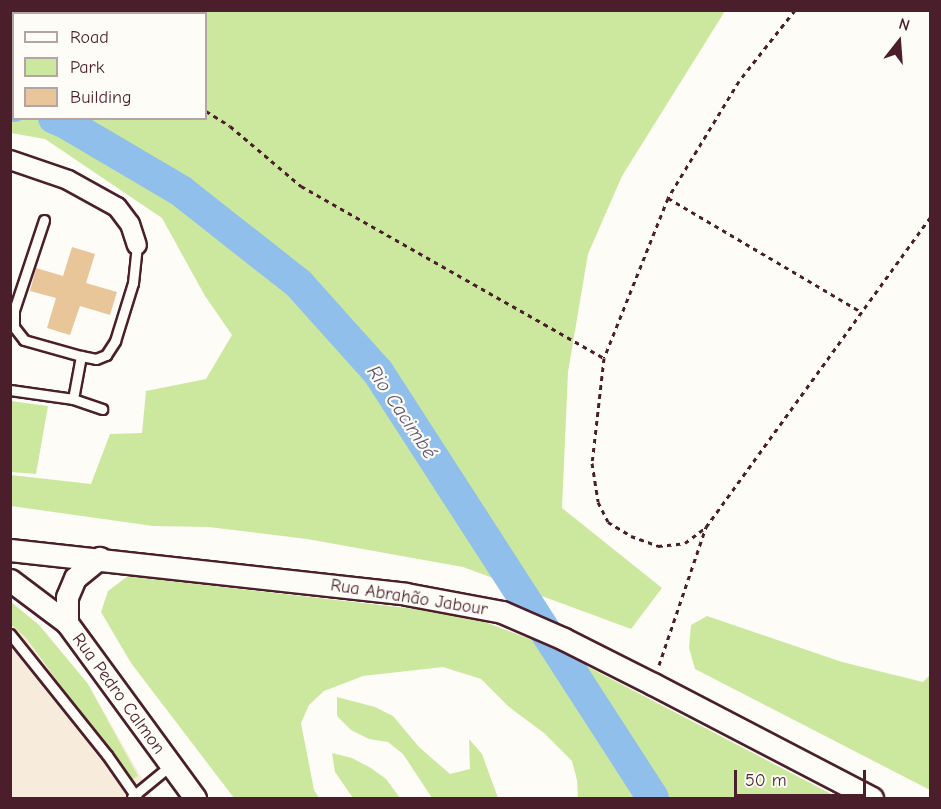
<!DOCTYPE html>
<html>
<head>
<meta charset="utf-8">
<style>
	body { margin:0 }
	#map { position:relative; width:941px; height:809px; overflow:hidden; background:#fdfcf7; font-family:"Comic Neue",sans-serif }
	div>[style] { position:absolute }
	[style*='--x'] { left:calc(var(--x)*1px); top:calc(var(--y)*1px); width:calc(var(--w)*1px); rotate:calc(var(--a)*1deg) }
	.built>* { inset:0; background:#f7ecdb }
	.green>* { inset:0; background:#cce89f }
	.stream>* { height:5px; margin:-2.5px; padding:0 2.5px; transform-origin:2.5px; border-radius:2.5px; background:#91bfeb }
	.river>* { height:32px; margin:-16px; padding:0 16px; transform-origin:16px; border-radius:16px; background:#91bfeb }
	.building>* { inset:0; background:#e8c699 }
	.path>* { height:3px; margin-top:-1.5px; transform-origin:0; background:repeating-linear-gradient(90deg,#4a1f2b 0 4.5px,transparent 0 9px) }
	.roads { filter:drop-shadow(2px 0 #4a1f2b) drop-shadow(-2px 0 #4a1f2b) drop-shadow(0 2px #4a1f2b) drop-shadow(0 -2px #4a1f2b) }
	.service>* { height:9px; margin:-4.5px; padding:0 4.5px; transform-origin:4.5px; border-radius:4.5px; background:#fdfcf7 }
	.minor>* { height:18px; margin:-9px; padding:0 9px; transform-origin:9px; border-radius:9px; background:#fdfcf7 }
	.tertiary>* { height:21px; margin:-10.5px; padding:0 10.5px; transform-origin:10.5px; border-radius:10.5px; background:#fdfcf7 }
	span { translate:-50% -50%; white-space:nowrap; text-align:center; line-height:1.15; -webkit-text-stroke:4.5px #fdfcf7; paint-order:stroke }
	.street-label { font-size:18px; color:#4a1f2b }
	.water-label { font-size:20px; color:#63576e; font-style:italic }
	.frame { position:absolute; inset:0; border:12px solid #4a1f2b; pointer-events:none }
	.legend { position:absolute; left:12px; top:12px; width:195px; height:108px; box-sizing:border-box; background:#fdfcf7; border:2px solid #b5a4a5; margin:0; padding:8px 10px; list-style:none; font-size:18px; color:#4a1f2b }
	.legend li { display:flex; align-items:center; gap:12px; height:30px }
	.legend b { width:30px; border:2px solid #b5a4a5 }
	.north { position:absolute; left:869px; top:12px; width:60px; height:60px; -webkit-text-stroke:4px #fdfcf7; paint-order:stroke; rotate:17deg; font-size:16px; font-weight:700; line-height:24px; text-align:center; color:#4a1f2b }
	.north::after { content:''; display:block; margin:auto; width:21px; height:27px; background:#4a1f2b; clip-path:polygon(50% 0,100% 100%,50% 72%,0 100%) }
	.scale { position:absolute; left:734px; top:770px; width:132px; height:27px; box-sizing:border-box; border:3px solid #4a1f2b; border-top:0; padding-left:8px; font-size:18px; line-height:21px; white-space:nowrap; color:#4a1f2b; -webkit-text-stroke:4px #fdfcf7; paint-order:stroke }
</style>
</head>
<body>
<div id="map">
	<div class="built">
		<div style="clip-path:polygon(11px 602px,39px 625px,88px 684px,153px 798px,11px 798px)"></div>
	</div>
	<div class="green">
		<div style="clip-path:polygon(evenodd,10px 11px,725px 11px,622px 176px,588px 254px,568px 372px,562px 508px,662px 588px,631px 629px,463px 567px,307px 539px,209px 527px,153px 526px,11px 506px,11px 475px,91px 484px,110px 434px,142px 433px,146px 391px,206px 379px,232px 335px,205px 296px,162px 218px,45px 139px,11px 133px,10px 11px,14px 14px,206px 14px,206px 118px,14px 118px,14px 14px)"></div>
		<div style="clip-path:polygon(11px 401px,48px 406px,36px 474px,11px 472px)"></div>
		<div style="clip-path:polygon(128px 576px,433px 611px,485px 622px,546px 645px,839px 798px,578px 798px,577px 780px,572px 761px,544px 733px,509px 707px,481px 679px,443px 667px,363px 676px,324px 691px,309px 705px,301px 723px,314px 790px,319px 798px,234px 798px,131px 663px,101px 612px,108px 591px)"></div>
		<div style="clip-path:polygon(11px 602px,39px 625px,88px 684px,138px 776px,130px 781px,27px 639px,11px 624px)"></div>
		<div style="clip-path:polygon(707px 616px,842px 662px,923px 682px,930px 675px,930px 790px,695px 669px,689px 648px,691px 625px)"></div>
		<div style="clip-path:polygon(337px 697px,375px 707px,393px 716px,419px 747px,450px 774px,470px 769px,469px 739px,482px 754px,498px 798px,432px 798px,403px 754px,388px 742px,369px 739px,351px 730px,337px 716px)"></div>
		<div style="clip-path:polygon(332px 753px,352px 758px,371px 768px,386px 779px,400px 798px,353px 798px,335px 772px)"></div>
	</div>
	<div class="stream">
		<div style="--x:62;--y:14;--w:4;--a:-63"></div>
		<div style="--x:63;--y:118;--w:4;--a:76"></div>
	</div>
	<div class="river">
		<div style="--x:10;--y:105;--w:4;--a:14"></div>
		<div style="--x:54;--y:118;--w:11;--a:22"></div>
		<div style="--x:64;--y:122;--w:136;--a:30.5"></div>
		<div style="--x:181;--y:191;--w:150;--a:38.2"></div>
		<div style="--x:299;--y:284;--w:118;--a:48.1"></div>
		<div style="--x:378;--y:372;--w:507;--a:57.16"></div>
	</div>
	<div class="building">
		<div style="clip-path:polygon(72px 247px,95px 254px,86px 283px,117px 292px,110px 315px,80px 306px,70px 335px,47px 328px,56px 298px,30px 291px,36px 268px,63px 276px)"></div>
	</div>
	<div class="path">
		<div style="--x:71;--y:10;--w:5;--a:53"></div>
		<div style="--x:795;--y:10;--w:90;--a:128.3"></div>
		<div style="--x:739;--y:81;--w:137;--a:121.3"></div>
		<div style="--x:668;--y:198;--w:172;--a:111.8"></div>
		<div style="--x:604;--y:358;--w:106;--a:96.5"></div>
		<div style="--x:592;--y:463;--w:39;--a:81"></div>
		<div style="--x:598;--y:502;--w:22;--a:63"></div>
		<div style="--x:608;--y:522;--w:27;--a:31"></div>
		<div style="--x:631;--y:536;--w:29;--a:20"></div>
		<div style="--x:658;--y:546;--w:27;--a:-6"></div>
		<div style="--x:685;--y:543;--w:26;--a:-37"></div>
		<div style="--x:706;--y:527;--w:382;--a:-54.1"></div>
		<div style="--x:206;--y:111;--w:28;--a:32"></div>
		<div style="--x:230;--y:126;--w:93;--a:40.2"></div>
		<div style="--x:301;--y:186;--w:348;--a:29.6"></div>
		<div style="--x:668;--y:198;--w:223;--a:30.5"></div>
		<div style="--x:659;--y:665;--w:146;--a:-71.2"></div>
	</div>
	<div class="roads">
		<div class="service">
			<div style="--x:44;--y:220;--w:95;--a:108.4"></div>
			<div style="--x:14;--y:310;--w:17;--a:90"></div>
			<div style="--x:14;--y:327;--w:16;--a:52"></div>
			<div style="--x:24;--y:340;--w:59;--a:15.7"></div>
			<div style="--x:10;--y:390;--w:64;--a:8.1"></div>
			<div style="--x:73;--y:399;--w:31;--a:19"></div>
			<div style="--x:73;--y:399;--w:44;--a:-79.5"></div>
			<div style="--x:81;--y:356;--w:15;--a:11"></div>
			<div style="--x:96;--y:359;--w:11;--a:-22"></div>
			<div style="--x:106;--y:355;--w:17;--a:-57"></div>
			<div style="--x:115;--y:341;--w:61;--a:-72.8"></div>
			<div style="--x:133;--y:283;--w:38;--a:-84"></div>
			<div style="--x:10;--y:634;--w:155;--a:51.3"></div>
			<div style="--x:107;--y:755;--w:52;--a:55.1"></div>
			<div style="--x:132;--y:797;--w:50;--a:-39.4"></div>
		</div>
		<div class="minor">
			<div style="--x:10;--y:160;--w:61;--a:19"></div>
			<div style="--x:68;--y:180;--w:56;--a:28.9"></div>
			<div style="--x:117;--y:207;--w:21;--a:53"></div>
			<div style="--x:130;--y:224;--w:22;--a:72"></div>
		</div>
		<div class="tertiary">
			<div style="--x:10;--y:550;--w:398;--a:6.3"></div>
			<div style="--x:406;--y:594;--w:98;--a:10.6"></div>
			<div style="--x:502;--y:612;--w:68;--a:23.5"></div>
			<div style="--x:564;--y:639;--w:100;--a:26.8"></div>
			<div style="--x:653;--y:684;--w:247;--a:27.5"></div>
			<div style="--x:10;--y:580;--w:71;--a:37"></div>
			<div style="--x:67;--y:623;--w:217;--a:53.8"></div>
			<div style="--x:67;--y:623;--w:26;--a:-90"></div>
			<div style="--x:67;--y:597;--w:21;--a:-67"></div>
			<div style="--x:75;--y:578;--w:32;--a:-39"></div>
		</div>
	</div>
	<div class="street-label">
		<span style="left:409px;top:598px;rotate:9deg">Rua Abrahão Jabour</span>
		<span style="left:118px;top:694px;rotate:54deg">Rua Pedro Calmon</span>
	</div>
	<div class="water-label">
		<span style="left:402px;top:412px;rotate:56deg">Rio Cacimbé</span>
	</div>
	<div class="frame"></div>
	<ul class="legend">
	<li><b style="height:8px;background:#fdfcf7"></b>Road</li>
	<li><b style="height:16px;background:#cce89f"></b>Park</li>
	<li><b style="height:16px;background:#e8c699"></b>Building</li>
	</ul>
	<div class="north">N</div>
	<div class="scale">50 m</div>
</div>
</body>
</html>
